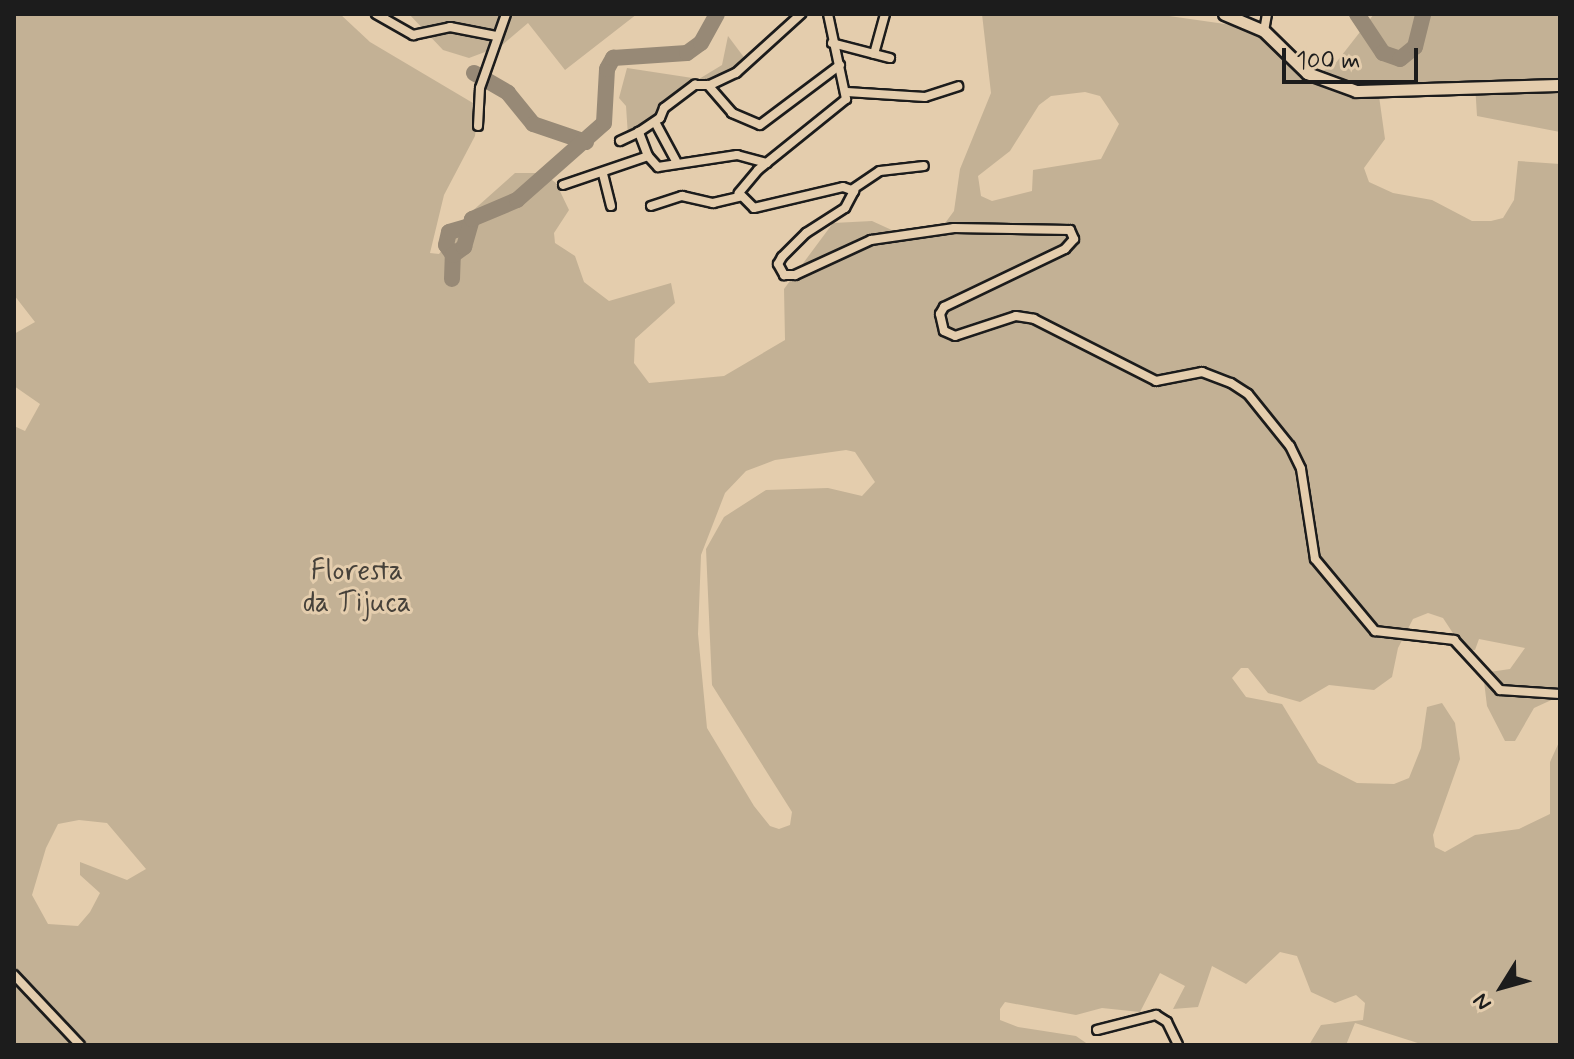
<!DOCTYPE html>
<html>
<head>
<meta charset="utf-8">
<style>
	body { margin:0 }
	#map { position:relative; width:1574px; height:1059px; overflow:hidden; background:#e4cdad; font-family:Mynerve,sans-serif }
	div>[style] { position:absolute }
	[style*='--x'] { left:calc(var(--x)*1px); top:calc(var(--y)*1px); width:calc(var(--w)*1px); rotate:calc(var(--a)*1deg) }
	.green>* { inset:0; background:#c3b195 }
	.river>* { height:16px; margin:-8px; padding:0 8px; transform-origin:8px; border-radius:8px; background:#978976 }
	.roads { filter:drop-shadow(2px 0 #1c1c1c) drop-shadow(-2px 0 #1c1c1c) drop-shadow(0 2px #1c1c1c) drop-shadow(0 -2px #1c1c1c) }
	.street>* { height:8px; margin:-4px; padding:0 4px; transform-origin:4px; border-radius:4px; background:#e4cdad }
	.secondary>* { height:11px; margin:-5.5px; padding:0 5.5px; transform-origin:5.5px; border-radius:5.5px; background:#e4cdad }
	span { translate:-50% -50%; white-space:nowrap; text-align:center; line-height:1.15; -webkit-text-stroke:6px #e4cdad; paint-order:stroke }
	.park-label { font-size:28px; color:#46413a }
	.frame { position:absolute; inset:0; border:16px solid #1c1c1c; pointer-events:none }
	.north { position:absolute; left:1462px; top:947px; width:80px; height:80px; -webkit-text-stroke:6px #e4cdad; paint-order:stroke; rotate:233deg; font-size:22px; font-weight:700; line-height:32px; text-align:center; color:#1c1c1c }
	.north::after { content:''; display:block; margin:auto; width:28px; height:36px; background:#1c1c1c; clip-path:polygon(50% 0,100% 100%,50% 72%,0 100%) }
	.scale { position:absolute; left:1282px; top:48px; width:136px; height:36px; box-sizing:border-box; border:4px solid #1c1c1c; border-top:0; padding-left:10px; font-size:24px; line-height:28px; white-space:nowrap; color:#1c1c1c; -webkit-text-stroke:6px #e4cdad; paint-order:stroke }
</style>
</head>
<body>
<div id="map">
	<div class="green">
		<div style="clip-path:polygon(evenodd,14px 14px,340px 14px,370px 42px,478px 106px,475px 136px,444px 195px,430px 253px,439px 254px,469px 214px,515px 173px,543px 173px,556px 183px,569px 210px,554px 233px,555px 243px,575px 256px,584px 282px,609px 301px,671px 283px,675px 303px,635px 339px,634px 363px,649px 383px,724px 376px,785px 340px,784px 289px,833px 223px,872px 221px,907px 237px,940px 230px,954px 211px,960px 169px,991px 93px,982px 14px,1155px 14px,1267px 30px,1314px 76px,1335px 64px,1374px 14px,1560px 14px,1560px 132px,1477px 116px,1475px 84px,1378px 89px,1385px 139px,1364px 168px,1369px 182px,1393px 193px,1432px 200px,1472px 221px,1491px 221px,1503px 218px,1514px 200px,1518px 161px,1560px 164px,1560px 696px,1534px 708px,1515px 741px,1505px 741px,1487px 706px,1483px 673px,1510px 669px,1525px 648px,1479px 639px,1475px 650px,1464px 650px,1443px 618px,1428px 613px,1413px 619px,1398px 648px,1392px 677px,1374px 690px,1329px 685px,1300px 702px,1268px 693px,1248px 668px,1241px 668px,1232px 678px,1246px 697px,1282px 704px,1318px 763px,1357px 783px,1394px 784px,1409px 778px,1421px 748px,1427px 707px,1442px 703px,1455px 723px,1460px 759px,1433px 835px,1435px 847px,1445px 852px,1475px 835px,1519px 829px,1550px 814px,1550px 762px,1560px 740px,1560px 1045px,1424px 1045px,1355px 1023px,1346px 1045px,1309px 1045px,1321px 1025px,1363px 1020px,1365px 1003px,1356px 995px,1335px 1003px,1311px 992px,1297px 956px,1280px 952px,1246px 984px,1212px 966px,1198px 1007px,1173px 1009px,1185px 986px,1160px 973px,1140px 1012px,1102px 1008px,1076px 1015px,1005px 1002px,1000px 1009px,1000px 1020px,1018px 1027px,1076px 1036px,1089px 1045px,14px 1045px,14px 426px,25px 431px,40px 404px,14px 386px,14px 334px,35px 322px,14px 295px,14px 14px,1085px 92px,1100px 96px,1119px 124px,1101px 159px,1033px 170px,1032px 191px,992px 201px,981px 196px,978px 176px,1010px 151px,1039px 105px,1051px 96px,1085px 92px,14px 14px,846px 450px,855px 452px,875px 482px,862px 496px,828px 488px,766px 490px,724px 517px,706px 549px,712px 685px,792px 812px,790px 825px,779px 829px,770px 826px,754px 806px,707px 728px,698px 634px,701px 555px,725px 493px,746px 471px,775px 460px,846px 450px,14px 14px,79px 820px,107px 823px,146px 869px,127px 880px,80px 862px,80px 875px,100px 893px,90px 912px,78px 926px,48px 924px,32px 895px,46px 848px,58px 824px,79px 820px)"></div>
		<div style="clip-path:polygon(409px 14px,637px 14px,565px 70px,528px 23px,501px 46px,469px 58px,443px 50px)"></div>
		<div style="clip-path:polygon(728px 36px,749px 64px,711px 84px,700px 83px,664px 108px,660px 118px,628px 136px,626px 106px,619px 98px,627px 68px,699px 79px,722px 65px)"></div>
	</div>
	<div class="river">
		<div style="--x:1357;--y:14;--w:47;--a:56.3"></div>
		<div style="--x:1383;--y:53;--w:18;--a:19"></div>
		<div style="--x:1400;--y:59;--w:19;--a:-39"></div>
		<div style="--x:1415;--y:47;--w:34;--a:-76"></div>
		<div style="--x:474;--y:73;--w:39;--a:30"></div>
		<div style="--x:508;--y:93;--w:40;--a:51"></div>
		<div style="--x:533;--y:124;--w:56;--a:18.8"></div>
		<div style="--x:453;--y:255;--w:12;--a:-125"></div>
		<div style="--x:446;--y:245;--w:13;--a:-77"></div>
		<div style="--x:449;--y:232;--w:18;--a:-16"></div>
		<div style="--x:452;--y:279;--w:24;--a:-88"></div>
		<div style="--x:453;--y:255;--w:14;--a:-36"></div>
		<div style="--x:464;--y:247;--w:29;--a:-74"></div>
		<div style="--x:472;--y:219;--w:49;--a:-22.9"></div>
		<div style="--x:517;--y:200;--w:116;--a:-41.5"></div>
		<div style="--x:604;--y:123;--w:54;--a:-86.8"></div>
		<div style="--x:607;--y:69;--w:13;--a:-61"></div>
		<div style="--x:613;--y:58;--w:74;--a:-3.9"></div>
		<div style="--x:687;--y:53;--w:17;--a:-36"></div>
		<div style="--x:701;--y:43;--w:33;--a:-61"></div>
	</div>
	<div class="roads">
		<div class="street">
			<div style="--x:376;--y:14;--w:43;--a:29.6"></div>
			<div style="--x:413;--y:35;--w:38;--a:-12"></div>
			<div style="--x:450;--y:27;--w:47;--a:11.1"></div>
			<div style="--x:828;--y:14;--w:87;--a:78"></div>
			<div style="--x:846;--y:99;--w:113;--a:141.1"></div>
			<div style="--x:758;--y:170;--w:30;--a:130"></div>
			<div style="--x:739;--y:193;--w:21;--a:45"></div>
			<div style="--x:754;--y:208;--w:91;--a:-13.3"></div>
			<div style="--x:843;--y:187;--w:12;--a:20"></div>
			<div style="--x:854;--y:191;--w:19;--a:118"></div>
			<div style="--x:845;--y:208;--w:46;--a:147.3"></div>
			<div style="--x:806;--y:233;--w:34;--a:135"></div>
			<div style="--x:782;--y:257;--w:8;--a:120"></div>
			<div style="--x:778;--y:264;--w:13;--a:61"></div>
			<div style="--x:784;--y:275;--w:11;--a:0"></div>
			<div style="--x:795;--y:275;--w:84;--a:-24.7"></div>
			<div style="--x:871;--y:240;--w:84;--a:-8.2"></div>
			<div style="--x:954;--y:228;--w:116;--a:1"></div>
			<div style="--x:1070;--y:230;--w:10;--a:66"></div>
			<div style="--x:1074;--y:239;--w:13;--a:132"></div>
			<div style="--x:1065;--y:249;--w:134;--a:154.4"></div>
			<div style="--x:944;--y:307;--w:8;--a:120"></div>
			<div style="--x:940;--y:314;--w:17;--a:77"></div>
			<div style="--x:944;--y:331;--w:12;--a:24"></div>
			<div style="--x:955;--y:336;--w:64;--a:-18.2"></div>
			<div style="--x:1016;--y:316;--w:18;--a:9"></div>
			<div style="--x:1034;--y:319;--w:137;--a:26.9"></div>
			<div style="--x:1156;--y:381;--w:47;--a:-11.1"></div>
			<div style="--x:1202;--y:372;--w:31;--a:21"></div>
			<div style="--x:1231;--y:383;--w:20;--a:33"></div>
			<div style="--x:1248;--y:394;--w:67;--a:51.1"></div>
			<div style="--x:1290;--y:446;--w:25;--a:64"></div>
			<div style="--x:1301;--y:469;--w:91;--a:81.2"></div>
			<div style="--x:1315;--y:559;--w:94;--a:50.2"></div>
			<div style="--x:1375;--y:631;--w:80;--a:6.5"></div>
			<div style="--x:1454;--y:640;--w:68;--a:47.4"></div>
			<div style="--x:1500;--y:690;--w:60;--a:3.8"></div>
			<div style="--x:1264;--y:31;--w:17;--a:-80"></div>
			<div style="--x:832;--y:43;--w:60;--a:14.5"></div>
			<div style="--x:874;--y:54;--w:41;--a:-74.6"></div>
			<div style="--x:708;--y:85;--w:37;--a:49"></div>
			<div style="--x:732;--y:113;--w:30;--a:23"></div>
			<div style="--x:760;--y:125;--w:100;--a:-36.9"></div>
			<div style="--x:847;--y:92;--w:78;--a:3.7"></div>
			<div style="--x:925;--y:97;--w:35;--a:-18"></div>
			<div style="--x:655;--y:122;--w:44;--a:61.7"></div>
			<div style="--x:478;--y:126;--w:38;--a:-87"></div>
			<div style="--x:480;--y:88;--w:78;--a:-70.6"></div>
			<div style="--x:620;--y:141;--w:21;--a:-25"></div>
			<div style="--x:648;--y:156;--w:26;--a:-111"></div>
			<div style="--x:639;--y:132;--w:25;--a:-34"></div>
			<div style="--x:660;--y:118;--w:11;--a:-68"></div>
			<div style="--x:664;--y:108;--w:39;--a:-37"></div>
			<div style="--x:695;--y:85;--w:15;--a:0"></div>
			<div style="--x:710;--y:85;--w:29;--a:-25"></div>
			<div style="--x:736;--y:73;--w:88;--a:-42.2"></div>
			<div style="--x:603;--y:174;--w:33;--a:76"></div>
			<div style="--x:563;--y:185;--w:90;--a:-18.8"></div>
			<div style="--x:648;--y:156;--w:15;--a:48"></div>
			<div style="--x:658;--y:167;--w:80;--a:-8.6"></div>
			<div style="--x:737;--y:155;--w:31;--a:15"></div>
			<div style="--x:853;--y:189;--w:32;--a:-34"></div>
			<div style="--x:880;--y:171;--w:44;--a:-6.5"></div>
			<div style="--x:651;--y:206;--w:33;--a:-18"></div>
			<div style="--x:682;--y:196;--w:32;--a:13"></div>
			<div style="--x:713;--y:203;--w:28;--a:-13"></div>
			<div style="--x:14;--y:975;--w:96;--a:46.7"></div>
			<div style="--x:1097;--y:1030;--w:61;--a:-14.3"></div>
			<div style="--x:1156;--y:1015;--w:13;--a:32"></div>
			<div style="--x:1167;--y:1022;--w:25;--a:64"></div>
		</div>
		<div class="secondary">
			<div style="--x:1224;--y:14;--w:43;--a:23"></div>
			<div style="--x:1264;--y:31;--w:60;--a:44.3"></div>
			<div style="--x:1307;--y:73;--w:52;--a:20.2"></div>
			<div style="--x:1356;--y:91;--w:204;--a:-1.7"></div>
		</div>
	</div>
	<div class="park-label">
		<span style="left:357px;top:588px">Floresta<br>da Tijuca</span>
	</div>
	<div class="frame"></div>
	<div class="north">N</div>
	<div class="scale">100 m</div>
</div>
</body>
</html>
